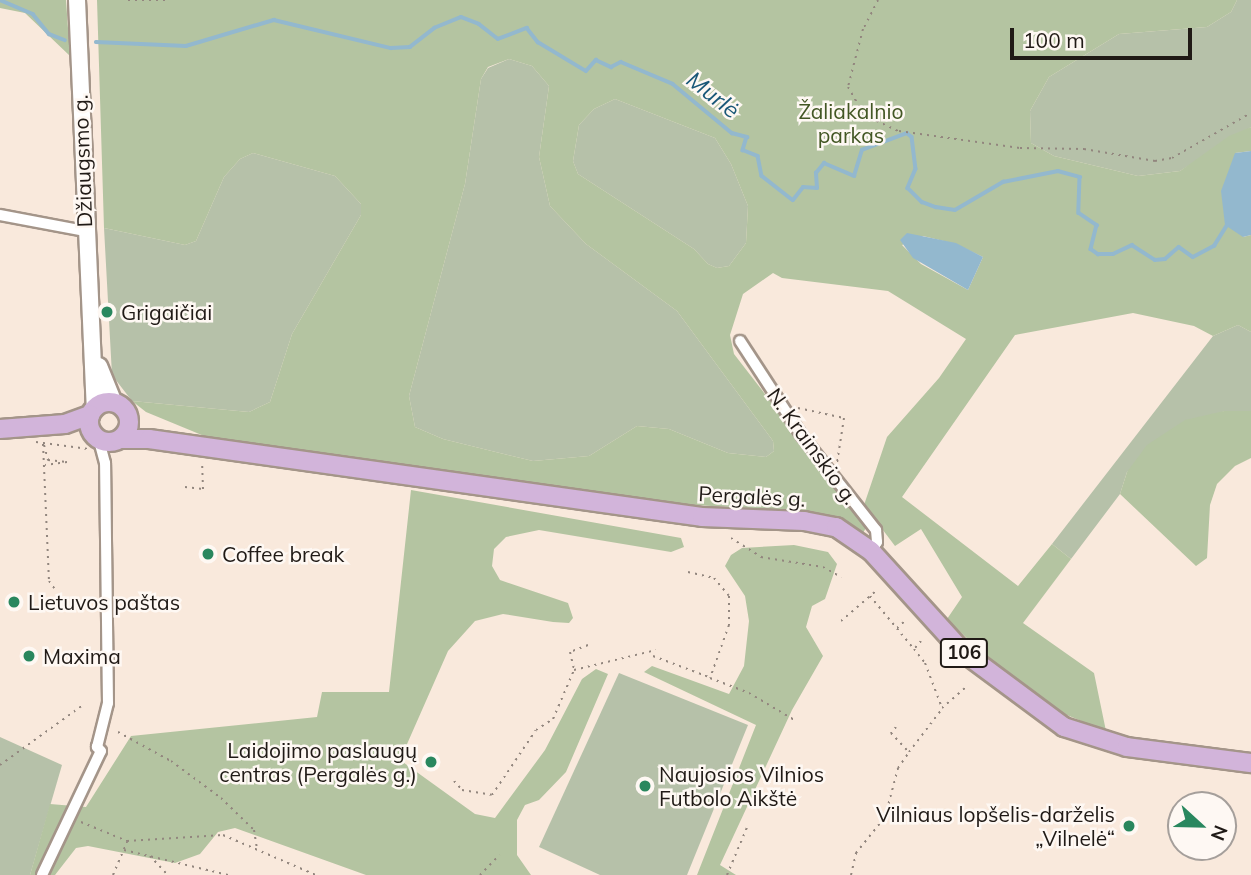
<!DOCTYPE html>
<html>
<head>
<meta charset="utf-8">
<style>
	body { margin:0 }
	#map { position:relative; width:1251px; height:875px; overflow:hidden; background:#f9e9dc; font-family:Mulish,sans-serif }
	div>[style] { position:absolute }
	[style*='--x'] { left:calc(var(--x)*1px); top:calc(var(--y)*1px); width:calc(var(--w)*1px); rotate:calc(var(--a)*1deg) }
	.green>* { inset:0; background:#b6c1a9 }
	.forest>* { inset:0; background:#b4c4a1 }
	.water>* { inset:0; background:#93b8ce }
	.stream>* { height:3.5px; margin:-1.75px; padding:0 1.75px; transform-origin:1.75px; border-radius:1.75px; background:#93b8ce }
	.path>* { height:2px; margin-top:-1px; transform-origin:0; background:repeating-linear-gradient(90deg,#92867e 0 2px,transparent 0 7px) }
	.roads { filter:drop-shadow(2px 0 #a49589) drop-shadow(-2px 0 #a49589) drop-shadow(0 2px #a49589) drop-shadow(0 -2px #a49589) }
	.street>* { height:10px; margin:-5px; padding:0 5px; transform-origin:5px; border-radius:5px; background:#fff }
	.secondary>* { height:16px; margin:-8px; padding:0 8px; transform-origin:8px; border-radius:8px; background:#fff }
	.primary>* { height:18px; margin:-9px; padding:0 9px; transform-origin:9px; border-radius:9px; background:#d2b4da }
	.primary>.ring { margin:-9px; padding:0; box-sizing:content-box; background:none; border:18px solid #d2b4da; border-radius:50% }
	.dots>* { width:19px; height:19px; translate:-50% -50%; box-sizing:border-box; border:4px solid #fef8f3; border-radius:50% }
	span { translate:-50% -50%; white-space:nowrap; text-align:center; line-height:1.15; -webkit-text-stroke:5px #fef8f3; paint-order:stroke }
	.shield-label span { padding:2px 5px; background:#fef8f3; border:2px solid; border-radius:5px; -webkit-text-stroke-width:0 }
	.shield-label { font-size:19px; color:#201a16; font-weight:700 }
	.park-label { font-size:21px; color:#435724 }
	.street-label { font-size:21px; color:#201a16 }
	.poi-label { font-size:21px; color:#201a16 }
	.left { translate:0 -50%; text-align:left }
	.right { translate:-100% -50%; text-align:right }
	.water-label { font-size:23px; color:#1a5878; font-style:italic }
	.north { position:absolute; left:1167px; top:791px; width:70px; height:70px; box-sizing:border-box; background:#fef8f3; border:2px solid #a59f9b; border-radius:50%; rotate:112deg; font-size:19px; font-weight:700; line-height:28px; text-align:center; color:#201a16 }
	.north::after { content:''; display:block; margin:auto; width:24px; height:32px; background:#29875e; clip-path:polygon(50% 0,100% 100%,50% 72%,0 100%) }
	.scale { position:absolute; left:1010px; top:28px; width:182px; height:32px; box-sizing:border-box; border:4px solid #201a16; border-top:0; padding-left:9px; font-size:21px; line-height:24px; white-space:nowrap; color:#201a16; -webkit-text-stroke:5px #fef8f3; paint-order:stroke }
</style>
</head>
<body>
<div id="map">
	<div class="green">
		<div style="clip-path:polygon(1237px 0,1251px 0,1251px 127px,1180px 171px,1138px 176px,1054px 156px,1031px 143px,1030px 111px,1049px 77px,1119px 34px,1207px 27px,1231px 12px)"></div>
		<div style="clip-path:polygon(509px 59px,532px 66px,549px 86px,539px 157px,550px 206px,586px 244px,677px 311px,773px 441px,774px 451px,766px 457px,728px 453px,669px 429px,637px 426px,589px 456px,533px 461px,443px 439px,415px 427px,409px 396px,465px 184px,481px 79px,488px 68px)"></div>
		<div style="clip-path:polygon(615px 99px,715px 138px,731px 164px,748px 206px,746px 243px,729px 266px,717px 268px,708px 264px,694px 249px,578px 174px,573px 161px,579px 125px,594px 109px)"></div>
		<div style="clip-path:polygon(253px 153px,335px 176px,361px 204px,361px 215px,292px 334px,270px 402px,249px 412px,132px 401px,112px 375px,104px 228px,185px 245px,196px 241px,224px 177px,240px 159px)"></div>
		<div style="clip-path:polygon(1238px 325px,1251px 332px,1251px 411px,1224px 411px,1127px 472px,1120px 494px,1071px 559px,1052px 544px,1213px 336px)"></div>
		<div style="clip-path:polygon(619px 673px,748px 725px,687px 875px,600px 875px,539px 847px)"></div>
		<div style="clip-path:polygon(0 737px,62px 765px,30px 875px,0 875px)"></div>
	</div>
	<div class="forest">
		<div style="clip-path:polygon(0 0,66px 0,70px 56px,25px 13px,0 8px)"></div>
		<div style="clip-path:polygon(evenodd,97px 0,1237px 0,1231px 12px,1207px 27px,1119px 34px,1049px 77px,1030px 111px,1031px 143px,1054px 156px,1138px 176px,1180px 171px,1229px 136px,1251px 127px,1251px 151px,1235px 153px,1243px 237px,1251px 235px,1251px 332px,1238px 325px,1213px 336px,1194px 326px,1133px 313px,1015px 335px,902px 497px,1018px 586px,1052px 544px,1071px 559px,1023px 623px,1094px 673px,1106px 731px,1057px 711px,977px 648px,947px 619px,962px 597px,921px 529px,895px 546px,864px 505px,887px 437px,939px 378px,966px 339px,888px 291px,782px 278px,773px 273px,743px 294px,730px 335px,734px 354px,867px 526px,863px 533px,835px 518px,805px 511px,653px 503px,209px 438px,146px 412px,132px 401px,249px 412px,270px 402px,292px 334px,361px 215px,361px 204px,335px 176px,253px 153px,240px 159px,224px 177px,196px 241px,185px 245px,104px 228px,97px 0,509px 59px,532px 66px,549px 86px,539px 157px,550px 206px,586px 244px,677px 311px,773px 441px,774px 451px,766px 457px,728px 453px,669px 429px,637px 426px,589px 456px,533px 461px,443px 439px,415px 427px,409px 396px,465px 184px,481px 79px,488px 67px,509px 59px,97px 0,615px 99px,715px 138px,731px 164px,748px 206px,746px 243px,729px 266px,717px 268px,708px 264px,694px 249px,578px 174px,573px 161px,579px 125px,594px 109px,615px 99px,97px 0,923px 236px,956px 244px,983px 257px,968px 290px,921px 264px,902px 245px,923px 236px)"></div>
		<div style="clip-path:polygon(1224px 411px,1251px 411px,1251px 458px,1235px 466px,1217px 484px,1210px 505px,1207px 558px,1196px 566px,1120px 494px,1127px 472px,1147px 445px,1185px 420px)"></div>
		<div style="clip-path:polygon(411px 490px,681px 538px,684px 547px,671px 552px,539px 530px,506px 537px,494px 549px,492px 566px,500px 580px,568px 603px,573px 618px,569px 623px,553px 622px,503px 614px,475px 621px,448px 651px,400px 760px,475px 814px,495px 818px,545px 750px,582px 679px,596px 669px,608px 674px,566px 772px,539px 800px,525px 805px,517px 820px,517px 855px,531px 875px,366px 875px,235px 828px,218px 832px,200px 854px,175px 863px,88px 846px,76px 848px,55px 875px,30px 875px,50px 804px,86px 807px,131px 736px,317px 717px,322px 692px,389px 692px)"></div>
		<div style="clip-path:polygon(794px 545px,828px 552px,837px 564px,825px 599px,812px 606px,806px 627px,823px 656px,792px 710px,720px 865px,736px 875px,697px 875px,756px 725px,644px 672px,652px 666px,729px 694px,744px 666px,749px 621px,745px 596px,725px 566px,731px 555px,742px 548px)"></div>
	</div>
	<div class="water">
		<div style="clip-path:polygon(1251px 151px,1251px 235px,1243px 237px,1225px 225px,1221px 191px,1235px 153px)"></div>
		<div style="clip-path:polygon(907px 233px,956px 243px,983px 257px,968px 290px,913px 258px,900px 240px)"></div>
	</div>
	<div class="stream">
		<div style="--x:0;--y:0;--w:36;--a:23"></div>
		<div style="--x:33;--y:14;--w:26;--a:51"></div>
		<div style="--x:49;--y:34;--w:17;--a:21"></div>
		<div style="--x:96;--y:42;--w:90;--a:2.5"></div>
		<div style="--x:186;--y:46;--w:92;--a:-16.5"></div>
		<div style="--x:274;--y:20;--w:120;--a:13.5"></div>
		<div style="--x:391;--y:48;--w:19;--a:-3"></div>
		<div style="--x:410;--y:47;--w:31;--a:-38"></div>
		<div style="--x:434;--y:28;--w:29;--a:-22"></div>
		<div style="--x:461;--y:17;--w:19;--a:21"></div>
		<div style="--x:479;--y:24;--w:24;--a:38"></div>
		<div style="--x:498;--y:39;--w:31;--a:-21"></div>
		<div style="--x:527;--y:28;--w:18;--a:52"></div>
		<div style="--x:538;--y:42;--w:56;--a:31.1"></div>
		<div style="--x:586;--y:71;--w:15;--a:-48"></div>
		<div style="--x:596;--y:60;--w:17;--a:25"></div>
		<div style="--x:611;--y:67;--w:11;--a:-27"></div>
		<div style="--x:621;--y:62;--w:56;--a:22.9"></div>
		<div style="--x:673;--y:84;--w:77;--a:39.7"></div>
		<div style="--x:732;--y:133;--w:16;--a:15"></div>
		<div style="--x:747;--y:137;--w:14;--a:107"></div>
		<div style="--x:743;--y:150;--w:16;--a:22"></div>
		<div style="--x:758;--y:156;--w:20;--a:79"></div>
		<div style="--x:762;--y:176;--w:39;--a:38"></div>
		<div style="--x:793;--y:200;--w:16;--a:-52"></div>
		<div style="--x:803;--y:187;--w:14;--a:4"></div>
		<div style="--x:817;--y:188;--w:15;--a:-94"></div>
		<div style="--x:816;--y:173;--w:13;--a:-51"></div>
		<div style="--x:824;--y:163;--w:33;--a:23"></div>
		<div style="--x:854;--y:176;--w:27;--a:-73"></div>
		<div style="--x:862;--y:150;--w:48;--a:-20.7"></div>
		<div style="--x:907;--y:133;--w:6;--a:39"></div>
		<div style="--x:912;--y:137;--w:32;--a:83"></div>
		<div style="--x:916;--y:169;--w:21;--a:113"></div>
		<div style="--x:908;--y:188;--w:20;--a:45"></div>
		<div style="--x:922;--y:202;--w:15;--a:20"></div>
		<div style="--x:936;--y:207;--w:19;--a:9"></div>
		<div style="--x:955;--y:210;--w:56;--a:-30.3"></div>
		<div style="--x:1003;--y:182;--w:56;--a:-11.3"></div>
		<div style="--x:1058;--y:171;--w:23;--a:15"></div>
		<div style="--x:1080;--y:177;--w:36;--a:92"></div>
		<div style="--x:1079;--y:213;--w:22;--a:34"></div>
		<div style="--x:1097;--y:225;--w:25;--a:104"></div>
		<div style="--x:1091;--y:249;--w:9;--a:36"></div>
		<div style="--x:1098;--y:254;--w:15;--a:0"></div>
		<div style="--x:1113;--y:254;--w:21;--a:-25"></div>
		<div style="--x:1132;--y:245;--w:27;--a:33"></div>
		<div style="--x:1155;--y:260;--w:10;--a:-6"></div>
		<div style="--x:1165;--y:259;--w:18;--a:-41"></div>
		<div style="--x:1179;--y:247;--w:17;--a:36"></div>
		<div style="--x:1193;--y:257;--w:24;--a:-28"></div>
		<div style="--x:1214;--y:246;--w:26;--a:-58"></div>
	</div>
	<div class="path">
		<div style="--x:128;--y:0;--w:37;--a:0"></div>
		<div style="--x:878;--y:0;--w:33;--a:117"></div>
		<div style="--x:863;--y:29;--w:60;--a:104.5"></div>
		<div style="--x:848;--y:87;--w:32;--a:60"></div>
		<div style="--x:864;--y:115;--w:38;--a:25"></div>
		<div style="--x:899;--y:131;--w:122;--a:8"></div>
		<div style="--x:1020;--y:148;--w:64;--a:0.9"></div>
		<div style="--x:1084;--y:149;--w:72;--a:9.6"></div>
		<div style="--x:1155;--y:161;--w:17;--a:-10"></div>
		<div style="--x:1172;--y:158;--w:91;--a:-29.7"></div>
		<div style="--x:798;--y:408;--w:47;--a:12.3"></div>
		<div style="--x:844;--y:418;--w:46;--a:98.8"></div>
		<div style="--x:36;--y:442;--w:53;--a:7.5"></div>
		<div style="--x:43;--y:444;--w:137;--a:87.5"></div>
		<div style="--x:49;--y:581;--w:9;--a:54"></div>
		<div style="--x:44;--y:445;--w:16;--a:75"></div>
		<div style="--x:48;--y:460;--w:19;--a:6"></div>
		<div style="--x:67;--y:462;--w:22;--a:172"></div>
		<div style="--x:185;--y:487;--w:18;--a:6"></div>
		<div style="--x:203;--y:489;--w:25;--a:-92"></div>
		<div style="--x:731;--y:538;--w:36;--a:32"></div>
		<div style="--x:761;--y:557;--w:63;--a:9.2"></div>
		<div style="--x:823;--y:567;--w:21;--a:29"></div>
		<div style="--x:688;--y:572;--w:27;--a:13"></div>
		<div style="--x:714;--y:578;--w:23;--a:50"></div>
		<div style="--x:729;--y:596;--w:29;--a:90"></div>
		<div style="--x:729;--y:625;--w:56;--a:109.7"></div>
		<div style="--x:710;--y:678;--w:42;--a:21"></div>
		<div style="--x:749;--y:693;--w:55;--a:30.8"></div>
		<div style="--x:870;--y:596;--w:69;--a:50.3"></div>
		<div style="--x:841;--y:621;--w:46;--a:-40.6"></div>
		<div style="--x:897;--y:628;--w:9;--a:-41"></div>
		<div style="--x:921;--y:641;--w:11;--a:131"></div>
		<div style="--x:914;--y:649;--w:18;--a:52"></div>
		<div style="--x:925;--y:663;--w:48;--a:69.3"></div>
		<div style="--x:942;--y:708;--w:33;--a:-41"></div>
		<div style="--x:588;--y:645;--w:19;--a:159"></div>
		<div style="--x:570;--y:652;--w:18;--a:77"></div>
		<div style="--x:574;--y:670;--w:84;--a:-13.7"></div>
		<div style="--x:653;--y:656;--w:60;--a:20.6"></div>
		<div style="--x:896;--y:727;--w:8;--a:130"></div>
		<div style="--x:891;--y:733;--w:26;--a:47"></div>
		<div style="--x:909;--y:752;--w:54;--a:-52.5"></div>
		<div style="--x:118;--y:732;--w:60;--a:28.7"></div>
		<div style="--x:171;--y:761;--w:62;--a:36.5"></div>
		<div style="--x:221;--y:798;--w:46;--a:44.1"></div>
		<div style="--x:254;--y:830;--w:18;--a:81"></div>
		<div style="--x:0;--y:765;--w:102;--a:-35.9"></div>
		<div style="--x:454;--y:781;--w:12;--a:48"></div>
		<div style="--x:462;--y:790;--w:30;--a:9"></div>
		<div style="--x:492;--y:795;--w:78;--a:-55.9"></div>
		<div style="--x:536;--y:730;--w:20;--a:-33"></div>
		<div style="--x:553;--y:719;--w:53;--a:-66.8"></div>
		<div style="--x:81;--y:822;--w:50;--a:22.4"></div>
		<div style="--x:127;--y:841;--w:96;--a:-3.6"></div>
		<div style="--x:223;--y:835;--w:101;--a:23.3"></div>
		<div style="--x:124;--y:850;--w:107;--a:13.5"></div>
		<div style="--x:150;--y:856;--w:26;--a:47"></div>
		<div style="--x:113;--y:875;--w:36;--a:-67"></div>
		<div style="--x:480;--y:875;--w:28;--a:-46"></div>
		<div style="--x:727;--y:875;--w:54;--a:-67.2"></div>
		<div style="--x:851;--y:875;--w:23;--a:-77"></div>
		<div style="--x:856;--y:853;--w:46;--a:-51.1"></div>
		<div style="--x:885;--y:817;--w:51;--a:-75.1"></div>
		<div style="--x:898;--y:768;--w:19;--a:-55"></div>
	</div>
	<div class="roads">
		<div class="street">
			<div style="--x:0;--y:215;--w:86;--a:10.7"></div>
			<div style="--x:740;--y:341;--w:113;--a:56.9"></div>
			<div style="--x:802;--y:436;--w:120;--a:51.8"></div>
			<div style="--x:876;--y:530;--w:12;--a:85"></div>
			<div style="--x:877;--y:542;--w:11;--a:124"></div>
			<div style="--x:42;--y:875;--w:137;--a:-64.6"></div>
			<div style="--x:101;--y:751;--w:6;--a:-135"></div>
			<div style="--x:97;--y:747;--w:45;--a:-76"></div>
			<div style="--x:108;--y:703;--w:240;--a:-90.7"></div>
			<div style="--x:105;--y:463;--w:24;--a:-105"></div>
		</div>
		<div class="secondary">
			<div style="--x:77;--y:0;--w:408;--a:87.5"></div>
			<div style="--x:99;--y:366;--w:40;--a:68"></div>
		</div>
		<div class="primary">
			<div class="ring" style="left:89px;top:402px;width:22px;height:22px"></div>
			<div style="--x:0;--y:429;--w:65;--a:-4.4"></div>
			<div style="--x:65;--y:424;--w:27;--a:-20"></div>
			<div style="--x:120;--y:439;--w:29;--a:0"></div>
			<div style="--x:149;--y:439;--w:558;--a:8.03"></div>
			<div style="--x:702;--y:517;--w:102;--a:2.2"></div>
			<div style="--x:804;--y:521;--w:33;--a:11"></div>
			<div style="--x:836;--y:527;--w:42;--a:34.4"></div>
			<div style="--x:871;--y:551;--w:137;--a:47.7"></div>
			<div style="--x:963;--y:652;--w:126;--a:36.6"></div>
			<div style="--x:1064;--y:727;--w:66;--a:17.6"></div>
			<div style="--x:1127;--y:747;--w:125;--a:7.4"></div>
		</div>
	</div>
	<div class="dots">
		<div style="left:107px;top:312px;background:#29875e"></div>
		<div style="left:208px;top:554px;background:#29875e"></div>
		<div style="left:14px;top:602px;background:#29875e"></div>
		<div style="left:29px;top:656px;background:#29875e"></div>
		<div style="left:431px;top:762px;background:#29875e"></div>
		<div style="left:645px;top:786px;background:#29875e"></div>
		<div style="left:1129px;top:826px;background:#29875e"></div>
	</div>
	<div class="shield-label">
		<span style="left:964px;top:653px">106</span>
	</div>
	<div class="park-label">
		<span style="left:851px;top:123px">Žaliakalnio<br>parkas</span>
	</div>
	<div class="street-label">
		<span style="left:82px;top:161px;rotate:-92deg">Džiaugsmo g.</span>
		<span style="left:813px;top:446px;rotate:54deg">N. Krainskio g.</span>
		<span style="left:752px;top:496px;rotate:3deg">Pergalės g.</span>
	</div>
	<div class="poi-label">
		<span class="left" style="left:121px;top:312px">Grigaičiai</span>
		<span class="left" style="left:222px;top:554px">Coffee break</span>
		<span class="left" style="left:28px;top:602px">Lietuvos paštas</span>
		<span class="left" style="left:43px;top:656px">Maxima</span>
		<span class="right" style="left:417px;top:762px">Laidojimo paslaugų<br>centras (Pergalės g.)</span>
		<span class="left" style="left:659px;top:786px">Naujosios Vilnios<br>Futbolo Aikštė</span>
		<span class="right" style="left:1115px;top:826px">Vilniaus lopšelis-darželis<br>„Vilnelė“</span>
	</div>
	<div class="water-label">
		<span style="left:713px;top:95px;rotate:38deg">Murlė</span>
	</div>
	<div class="north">N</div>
	<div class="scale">100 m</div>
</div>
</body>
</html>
